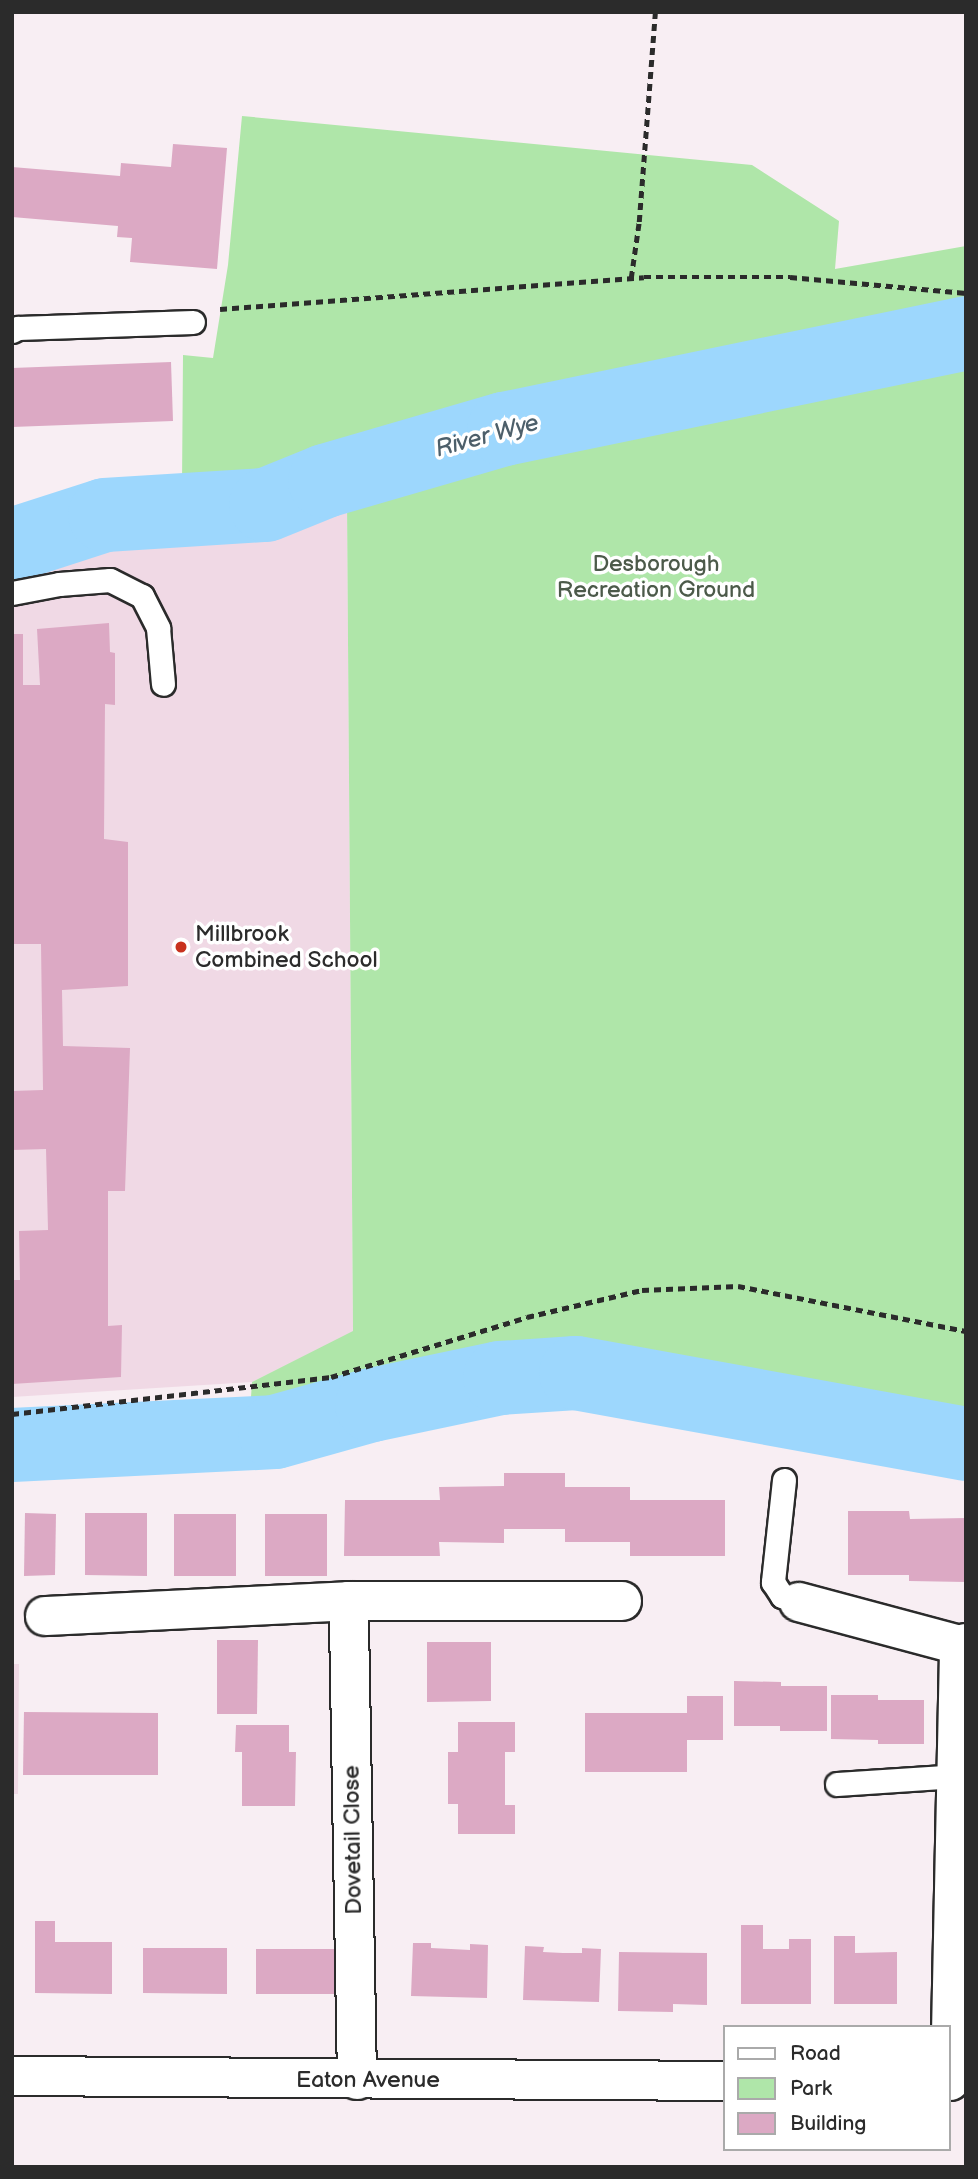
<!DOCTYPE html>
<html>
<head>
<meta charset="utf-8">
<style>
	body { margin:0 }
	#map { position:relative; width:978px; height:2179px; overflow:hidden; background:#f8eef3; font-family:"Balsamiq Sans",sans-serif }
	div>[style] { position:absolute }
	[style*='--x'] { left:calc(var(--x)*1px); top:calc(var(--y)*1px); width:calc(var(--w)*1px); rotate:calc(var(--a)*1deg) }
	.built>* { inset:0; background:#f0d9e5 }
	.green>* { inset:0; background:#afe6a9 }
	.river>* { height:74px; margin:-37px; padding:0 37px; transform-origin:37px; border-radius:37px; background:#9dd7fd }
	.building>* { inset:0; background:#dca9c4 }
	.path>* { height:4.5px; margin-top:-2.25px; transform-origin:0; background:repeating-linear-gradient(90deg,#2b2b2b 0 7px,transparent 0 12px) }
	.roads { filter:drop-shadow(2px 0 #2b2b2b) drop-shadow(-2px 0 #2b2b2b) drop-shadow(0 2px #2b2b2b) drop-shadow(0 -2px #2b2b2b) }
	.service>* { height:23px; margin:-11.5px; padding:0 11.5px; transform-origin:11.5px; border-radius:11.5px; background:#fff }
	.minor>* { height:38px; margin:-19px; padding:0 19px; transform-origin:19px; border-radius:19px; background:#fff }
	.dots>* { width:19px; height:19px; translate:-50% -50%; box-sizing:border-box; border:4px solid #fff; border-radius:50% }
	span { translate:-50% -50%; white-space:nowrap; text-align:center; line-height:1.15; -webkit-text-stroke:7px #fff; paint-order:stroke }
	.park-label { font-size:23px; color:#4c5a4a }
	.poi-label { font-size:23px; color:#2b2b2b }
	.left { translate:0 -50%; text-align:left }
	.street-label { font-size:23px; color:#2b2b2b }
	.water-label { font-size:24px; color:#4d5f6a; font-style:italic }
	.frame { position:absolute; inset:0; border:14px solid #2b2b2b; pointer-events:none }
	.legend { position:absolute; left:723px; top:2025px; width:228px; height:126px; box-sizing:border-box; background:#fff; border:2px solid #aaa; margin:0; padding:9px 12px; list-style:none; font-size:21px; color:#2b2b2b }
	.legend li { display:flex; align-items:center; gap:14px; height:35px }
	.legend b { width:35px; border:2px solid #aaa }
</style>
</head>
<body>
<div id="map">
	<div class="built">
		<div style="clip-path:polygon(347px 503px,353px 1332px,252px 1382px,12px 1397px,12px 562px,72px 541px,237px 527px)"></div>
		<div style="clip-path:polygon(12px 1664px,19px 1664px,18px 1794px,12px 1794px)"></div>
	</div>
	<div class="green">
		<div style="clip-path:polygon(242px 116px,752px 165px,839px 221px,835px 269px,966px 246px,966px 1456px,609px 1386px,556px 1380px,509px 1382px,375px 1406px,248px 1442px,252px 1382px,353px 1331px,347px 503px,333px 465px,182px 484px,183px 355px,213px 358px,228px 265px)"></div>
	</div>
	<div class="river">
		<div style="--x:12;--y:545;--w:98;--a:-17.9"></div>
		<div style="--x:105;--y:515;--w:161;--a:-3.6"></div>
		<div style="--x:266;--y:505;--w:64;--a:-22.1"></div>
		<div style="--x:325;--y:481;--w:186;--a:-16.2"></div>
		<div style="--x:504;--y:429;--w:472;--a:-11.7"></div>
		<div style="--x:12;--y:1445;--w:263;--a:-2.8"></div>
		<div style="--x:275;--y:1432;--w:101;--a:-15.6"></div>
		<div style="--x:372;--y:1405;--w:131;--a:-11.9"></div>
		<div style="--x:500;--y:1378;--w:76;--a:-3.8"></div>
		<div style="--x:576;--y:1373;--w:396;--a:10.3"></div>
	</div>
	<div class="building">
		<div style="clip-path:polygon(173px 144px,227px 148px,217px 269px,130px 262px,132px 238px,117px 237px,118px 226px,12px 217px,12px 167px,120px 176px,121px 163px,171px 167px)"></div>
		<div style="clip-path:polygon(171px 362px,173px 421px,12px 427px,12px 368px)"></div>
		<div style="clip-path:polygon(109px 623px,110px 652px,115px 653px,115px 705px,105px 704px,104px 839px,128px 842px,128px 986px,62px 990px,63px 1046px,130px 1048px,125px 1191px,108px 1191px,108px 1326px,122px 1325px,121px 1377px,12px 1384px,12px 1280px,20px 1280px,19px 1231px,48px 1230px,46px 1149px,12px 1150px,12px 1091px,43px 1090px,41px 944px,12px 944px,12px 634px,23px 634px,23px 685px,40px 685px,37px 629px)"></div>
		<div style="clip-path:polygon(504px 1473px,565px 1473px,565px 1487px,630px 1487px,630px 1500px,725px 1500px,725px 1556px,630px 1556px,630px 1542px,565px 1542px,565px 1529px,504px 1529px,504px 1543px,439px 1542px,440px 1556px,344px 1556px,345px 1500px,440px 1500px,439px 1487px,504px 1486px)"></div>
		<div style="clip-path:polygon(848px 1511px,909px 1511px,910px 1519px,966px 1518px,966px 1582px,909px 1581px,909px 1575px,848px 1575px)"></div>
		<div style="clip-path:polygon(25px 1513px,56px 1514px,55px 1575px,24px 1576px)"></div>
		<div style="clip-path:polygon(85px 1513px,147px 1513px,147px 1576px,85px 1575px)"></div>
		<div style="clip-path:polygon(174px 1514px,236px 1514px,236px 1576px,174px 1576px)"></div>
		<div style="clip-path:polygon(265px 1514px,327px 1514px,327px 1576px,265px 1576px)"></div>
		<div style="clip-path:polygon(217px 1640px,258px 1640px,257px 1714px,217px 1714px)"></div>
		<div style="clip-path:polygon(427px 1642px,491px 1642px,491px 1701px,427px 1702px)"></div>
		<div style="clip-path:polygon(734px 1681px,781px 1682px,781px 1686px,827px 1686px,827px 1731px,780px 1731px,780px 1726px,734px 1726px)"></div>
		<div style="clip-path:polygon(831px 1695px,878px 1695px,878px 1700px,924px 1700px,924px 1744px,878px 1744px,878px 1740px,831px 1739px)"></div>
		<div style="clip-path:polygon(687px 1696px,723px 1696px,723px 1740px,687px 1740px,687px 1772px,585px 1772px,585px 1713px,687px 1713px)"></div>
		<div style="clip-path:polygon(24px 1712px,158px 1713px,158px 1775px,23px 1775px)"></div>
		<div style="clip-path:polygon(458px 1722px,515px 1722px,515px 1752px,505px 1752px,505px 1805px,515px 1805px,515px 1834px,458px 1834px,458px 1804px,448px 1804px,448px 1752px,458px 1752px)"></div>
		<div style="clip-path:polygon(236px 1725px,289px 1725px,289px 1752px,296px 1752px,295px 1806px,242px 1806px,242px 1752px,235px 1752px)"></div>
		<div style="clip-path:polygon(35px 1921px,55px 1921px,55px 1942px,112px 1942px,112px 1994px,35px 1993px)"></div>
		<div style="clip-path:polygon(741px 1925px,763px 1925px,763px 1949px,789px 1949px,789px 1939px,811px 1939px,811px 2004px,741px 2004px)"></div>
		<div style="clip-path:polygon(834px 1936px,855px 1936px,855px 1953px,897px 1952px,897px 2004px,834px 2004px)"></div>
		<div style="clip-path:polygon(413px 1943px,431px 1943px,431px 1948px,451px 1949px,470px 1950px,470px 1944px,488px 1945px,487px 1998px,411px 1996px)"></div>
		<div style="clip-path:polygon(525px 1946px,544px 1947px,543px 1952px,563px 1953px,582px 1953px,582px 1948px,601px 1949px,599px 2002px,523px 2000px)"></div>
		<div style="clip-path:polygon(143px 1948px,227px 1948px,227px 1994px,143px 1993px)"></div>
		<div style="clip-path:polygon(256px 1949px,340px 1949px,340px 1994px,256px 1994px)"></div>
		<div style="clip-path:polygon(619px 1952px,707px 1953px,707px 2005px,673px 2004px,673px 2012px,618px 2011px)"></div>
	</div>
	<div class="path">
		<div style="--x:631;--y:278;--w:57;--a:-81.9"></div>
		<div style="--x:639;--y:222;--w:211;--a:-85.6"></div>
		<div style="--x:220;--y:309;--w:425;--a:-4.3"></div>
		<div style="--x:644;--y:277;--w:146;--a:0"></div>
		<div style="--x:790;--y:277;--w:177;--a:5.2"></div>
		<div style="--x:12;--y:1414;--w:321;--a:-6.6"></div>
		<div style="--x:331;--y:1377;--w:205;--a:-17"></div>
		<div style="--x:527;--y:1317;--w:118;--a:-13.2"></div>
		<div style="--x:642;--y:1290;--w:96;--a:-2.4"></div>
		<div style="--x:738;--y:1286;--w:232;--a:11.2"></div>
	</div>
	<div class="roads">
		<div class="service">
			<div style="--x:12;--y:331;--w:7;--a:-27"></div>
			<div style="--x:18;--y:328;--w:175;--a:-2"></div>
			<div style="--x:12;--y:593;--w:48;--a:-10.8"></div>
			<div style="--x:59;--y:584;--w:51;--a:-4.5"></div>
			<div style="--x:110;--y:580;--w:36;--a:27"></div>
			<div style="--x:142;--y:596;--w:36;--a:63"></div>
			<div style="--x:158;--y:628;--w:56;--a:84.9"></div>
			<div style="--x:784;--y:1480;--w:103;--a:96.2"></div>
			<div style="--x:773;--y:1582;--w:17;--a:57"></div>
			<div style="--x:782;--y:1596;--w:18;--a:19"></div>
			<div style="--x:837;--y:1784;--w:119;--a:-3.8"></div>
		</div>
		<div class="minor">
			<div style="--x:799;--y:1602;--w:166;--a:15"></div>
			<div style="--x:45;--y:1616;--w:304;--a:-2.8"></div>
			<div style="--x:12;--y:2076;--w:712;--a:0.4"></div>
			<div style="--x:357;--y:2080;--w:479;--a:-91"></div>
			<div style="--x:349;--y:1601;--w:273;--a:0"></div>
			<div style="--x:950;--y:2081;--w:436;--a:-88.8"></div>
			<div style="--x:959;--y:1645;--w:7;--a:-16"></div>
		</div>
	</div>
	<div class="dots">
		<div style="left:181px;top:947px;background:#c8321e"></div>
	</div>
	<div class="park-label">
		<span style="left:656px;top:577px">Desborough<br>Recreation Ground</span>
	</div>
	<div class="poi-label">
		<span class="left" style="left:195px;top:947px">Millbrook<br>Combined School</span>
	</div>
	<div class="street-label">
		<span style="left:353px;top:1840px;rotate:-91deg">Dovetail Close</span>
		<span style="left:368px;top:2080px">Eaton Avenue</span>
	</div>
	<div class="water-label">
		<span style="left:487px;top:436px;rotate:-15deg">River Wye</span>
	</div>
	<div class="frame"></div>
	<ul class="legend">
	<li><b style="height:9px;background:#fff"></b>Road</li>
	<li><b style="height:19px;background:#afe6a9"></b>Park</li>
	<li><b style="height:19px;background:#dca9c4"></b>Building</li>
	</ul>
</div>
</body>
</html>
